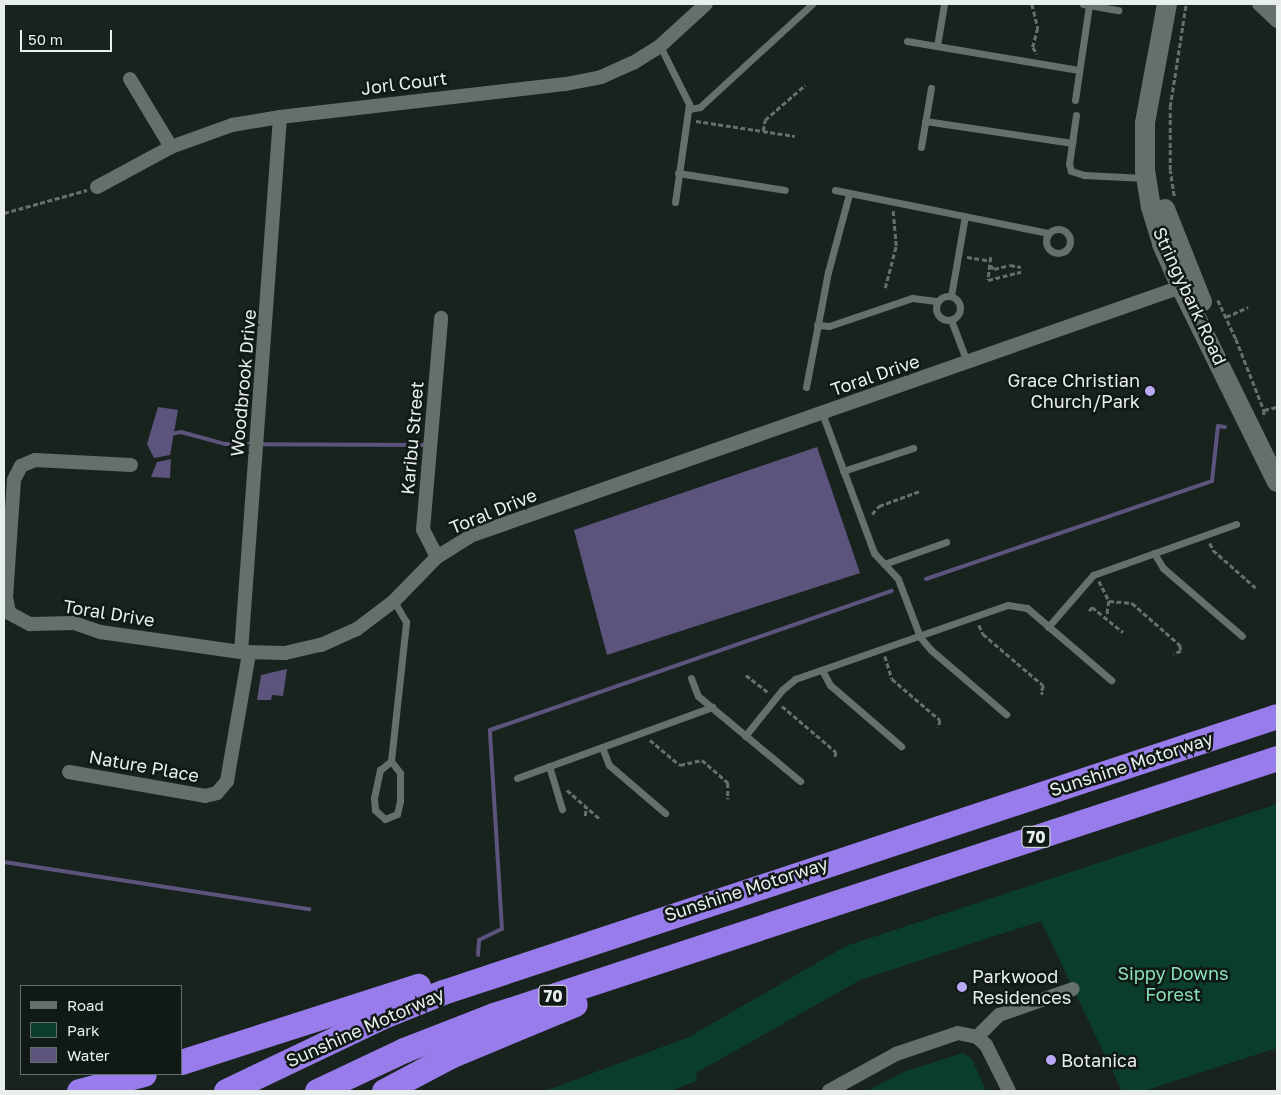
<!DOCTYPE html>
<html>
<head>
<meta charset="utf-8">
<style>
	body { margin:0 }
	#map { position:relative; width:1281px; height:1095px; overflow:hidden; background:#19231e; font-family:"Golos Text",sans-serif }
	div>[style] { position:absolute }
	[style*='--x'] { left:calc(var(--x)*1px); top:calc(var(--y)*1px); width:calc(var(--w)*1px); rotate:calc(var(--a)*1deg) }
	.green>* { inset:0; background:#0b3d2b }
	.water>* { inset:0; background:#5d547e }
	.stream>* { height:4px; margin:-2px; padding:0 2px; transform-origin:2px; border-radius:2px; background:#5d547e }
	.path>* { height:2.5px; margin-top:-1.25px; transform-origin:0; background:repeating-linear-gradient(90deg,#676f6b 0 5px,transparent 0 7.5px) }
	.lane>* { height:7px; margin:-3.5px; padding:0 3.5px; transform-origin:3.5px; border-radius:3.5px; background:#65706a }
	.lane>.ring { margin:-3.5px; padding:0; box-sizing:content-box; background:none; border:7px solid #65706a; border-radius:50% }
	.street>* { height:14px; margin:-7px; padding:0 7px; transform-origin:7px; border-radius:7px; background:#65706a }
	.secondary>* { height:20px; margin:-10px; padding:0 10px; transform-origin:10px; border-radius:10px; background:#65706a }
	.highway>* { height:25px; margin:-12.5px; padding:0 12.5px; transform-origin:12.5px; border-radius:12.5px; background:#997ceb }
	.dots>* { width:14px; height:14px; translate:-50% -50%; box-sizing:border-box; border:2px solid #101915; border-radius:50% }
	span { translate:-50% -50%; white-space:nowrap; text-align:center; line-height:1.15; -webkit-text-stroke:5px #101915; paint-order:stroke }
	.shield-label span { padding:1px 4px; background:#101915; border:1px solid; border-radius:4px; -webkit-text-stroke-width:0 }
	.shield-label { font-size:16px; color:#e8eeeb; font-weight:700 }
	.street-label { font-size:18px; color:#e8eeeb }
	.poi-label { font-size:18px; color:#e8eeeb }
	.right { translate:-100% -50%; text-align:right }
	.left { translate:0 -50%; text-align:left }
	.park-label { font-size:18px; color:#8be0ba }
	.frame { position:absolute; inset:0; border:5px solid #e8eeeb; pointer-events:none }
	.legend { position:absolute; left:20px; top:985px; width:162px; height:90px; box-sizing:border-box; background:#101915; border:1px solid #666e6b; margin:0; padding:6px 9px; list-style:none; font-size:15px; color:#e8eeeb }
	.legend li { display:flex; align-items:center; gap:10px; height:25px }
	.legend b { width:25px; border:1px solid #666e6b }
	.scale { position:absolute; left:20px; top:30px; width:92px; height:22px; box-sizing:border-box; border:2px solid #e8eeeb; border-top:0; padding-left:6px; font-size:15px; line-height:18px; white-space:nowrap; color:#e8eeeb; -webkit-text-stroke:4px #101915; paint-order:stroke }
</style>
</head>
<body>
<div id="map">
	<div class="green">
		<div style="clip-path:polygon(1277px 804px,1277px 1048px,1144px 1091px,1122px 1091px,1041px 921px,860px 980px,696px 1073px,697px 1081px,669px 1091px,545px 1091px,689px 1037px,846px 946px)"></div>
		<div style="clip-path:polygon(963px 1053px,972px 1059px,986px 1091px,867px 1091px,903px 1072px)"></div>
	</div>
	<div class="water">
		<div style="clip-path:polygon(158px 407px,178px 410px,170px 455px,154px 458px,147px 444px)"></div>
		<div style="clip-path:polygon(817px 447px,860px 573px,607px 655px,574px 530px)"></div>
		<div style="clip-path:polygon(171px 459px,170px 478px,151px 477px,157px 462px)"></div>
		<div style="clip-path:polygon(287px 669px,283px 696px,272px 695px,271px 700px,257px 700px,261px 675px)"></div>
	</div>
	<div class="stream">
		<div style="--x:171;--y:434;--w:10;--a:-11"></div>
		<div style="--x:181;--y:432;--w:46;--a:15.3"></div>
		<div style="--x:225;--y:444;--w:202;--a:0.3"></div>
		<div style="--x:926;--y:579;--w:302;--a:-18.9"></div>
		<div style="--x:1212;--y:481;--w:55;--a:-83.8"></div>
		<div style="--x:1218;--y:426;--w:7;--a:8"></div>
		<div style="--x:4;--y:862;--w:309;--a:8.8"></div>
		<div style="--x:478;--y:955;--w:15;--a:-86"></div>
		<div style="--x:479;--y:940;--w:25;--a:-26"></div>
		<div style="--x:502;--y:929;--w:199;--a:-93.5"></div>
		<div style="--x:490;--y:730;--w:425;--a:-19.1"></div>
	</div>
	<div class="path">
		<div style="--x:1032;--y:4;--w:25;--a:76"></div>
		<div style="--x:1038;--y:28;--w:20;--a:105"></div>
		<div style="--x:1033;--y:47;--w:8;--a:60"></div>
		<div style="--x:696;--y:121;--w:100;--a:8.6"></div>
		<div style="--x:763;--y:131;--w:11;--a:-80"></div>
		<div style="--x:765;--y:120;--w:53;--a:-41.2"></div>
		<div style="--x:1174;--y:196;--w:26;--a:-99"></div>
		<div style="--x:1170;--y:170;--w:63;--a:-90"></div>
		<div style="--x:1170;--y:107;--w:104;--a:-81.2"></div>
		<div style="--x:4;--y:213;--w:86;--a:-15.5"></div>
		<div style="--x:967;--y:257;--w:24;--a:9"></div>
		<div style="--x:991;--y:257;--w:23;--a:97"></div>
		<div style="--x:988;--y:280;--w:34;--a:-14"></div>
		<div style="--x:990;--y:265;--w:6;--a:45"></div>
		<div style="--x:994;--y:269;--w:16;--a:-14"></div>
		<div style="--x:1010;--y:265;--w:11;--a:10"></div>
		<div style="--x:885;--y:288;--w:43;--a:-75.3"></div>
		<div style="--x:896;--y:246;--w:37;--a:-95"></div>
		<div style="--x:1218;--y:300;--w:43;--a:65.2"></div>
		<div style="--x:1236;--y:339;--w:76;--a:68.5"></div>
		<div style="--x:1264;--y:410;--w:8;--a:90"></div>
		<div style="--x:1226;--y:317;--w:24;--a:-24"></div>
		<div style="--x:1264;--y:410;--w:13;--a:-13"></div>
		<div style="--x:872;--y:514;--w:11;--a:-49"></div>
		<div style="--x:879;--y:506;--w:44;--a:-20.1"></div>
		<div style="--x:1210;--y:543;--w:8;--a:67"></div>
		<div style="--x:1213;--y:550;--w:57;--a:41.5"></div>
		<div style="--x:1099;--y:581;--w:22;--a:63"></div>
		<div style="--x:1109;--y:601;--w:15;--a:98"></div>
		<div style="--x:1109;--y:601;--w:23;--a:5"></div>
		<div style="--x:1132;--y:603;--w:64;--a:41.2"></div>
		<div style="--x:1180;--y:645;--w:6;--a:81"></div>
		<div style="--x:1181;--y:651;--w:8;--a:157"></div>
		<div style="--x:1089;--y:611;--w:5;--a:-53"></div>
		<div style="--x:1092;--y:607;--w:40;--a:39"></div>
		<div style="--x:979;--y:625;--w:10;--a:66"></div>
		<div style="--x:983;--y:634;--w:80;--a:40.4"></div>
		<div style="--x:1044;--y:686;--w:7;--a:117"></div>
		<div style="--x:1041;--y:692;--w:3;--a:45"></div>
		<div style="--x:885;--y:656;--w:24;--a:73"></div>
		<div style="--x:892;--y:679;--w:63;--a:40.5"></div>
		<div style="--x:940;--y:720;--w:8;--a:97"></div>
		<div style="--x:746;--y:675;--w:29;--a:38"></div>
		<div style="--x:782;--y:706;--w:71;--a:40.4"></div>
		<div style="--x:836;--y:752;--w:7;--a:98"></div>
		<div style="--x:650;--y:740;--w:39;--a:40"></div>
		<div style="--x:680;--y:765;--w:23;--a:-13"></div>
		<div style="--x:702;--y:760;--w:35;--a:41"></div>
		<div style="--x:728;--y:783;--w:16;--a:90"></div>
		<div style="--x:567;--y:790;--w:45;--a:41.4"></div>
		<div style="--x:585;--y:816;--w:9;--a:-84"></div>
	</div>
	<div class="lane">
		<div style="--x:1083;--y:4;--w:36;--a:10"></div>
		<div style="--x:907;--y:41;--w:174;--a:9.6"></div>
		<div style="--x:660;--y:46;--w:65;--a:63.4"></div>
		<div style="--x:689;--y:104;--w:99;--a:98.1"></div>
		<div style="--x:937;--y:46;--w:43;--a:-80.5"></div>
		<div style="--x:1075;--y:100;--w:96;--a:-81.6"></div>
		<div style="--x:689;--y:109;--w:11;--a:-10"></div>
		<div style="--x:700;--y:107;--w:152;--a:-42.6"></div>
		<div style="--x:1076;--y:115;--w:49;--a:98.1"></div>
		<div style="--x:1069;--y:164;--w:7;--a:74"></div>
		<div style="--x:1071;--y:171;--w:14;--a:17"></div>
		<div style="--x:1084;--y:175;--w:61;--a:2.8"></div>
		<div style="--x:925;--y:121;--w:149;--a:8.5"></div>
		<div style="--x:921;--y:147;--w:60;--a:-80.4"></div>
		<div style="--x:678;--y:173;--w:108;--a:9"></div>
		<div style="--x:835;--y:190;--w:218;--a:11.4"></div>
		<div class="ring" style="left:1046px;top:229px;width:17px;height:17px"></div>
		<div style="--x:951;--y:296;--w:81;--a:-80.1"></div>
		<div class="ring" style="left:936px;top:296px;width:17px;height:17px"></div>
		<div style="--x:951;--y:320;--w:45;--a:69.1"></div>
		<div style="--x:817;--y:325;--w:12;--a:5"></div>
		<div style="--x:829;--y:326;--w:88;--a:-18.6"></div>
		<div style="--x:912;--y:298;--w:26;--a:7"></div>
		<div style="--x:806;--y:387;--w:117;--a:-79.2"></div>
		<div style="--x:828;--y:272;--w:81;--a:-74.9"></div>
		<div style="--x:822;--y:413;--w:149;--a:69.6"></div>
		<div style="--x:874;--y:553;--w:35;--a:47"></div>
		<div style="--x:898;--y:579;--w:62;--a:69.2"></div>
		<div style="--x:920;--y:637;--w:17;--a:50"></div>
		<div style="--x:931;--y:650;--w:99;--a:40.5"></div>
		<div style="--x:843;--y:471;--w:74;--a:-18.2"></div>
		<div style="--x:1154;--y:553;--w:17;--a:59"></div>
		<div style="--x:1163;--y:568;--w:104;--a:40.7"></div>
		<div style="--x:884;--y:564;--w:66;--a:-19.5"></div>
		<div style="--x:1048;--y:627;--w:69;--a:-49.1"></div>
		<div style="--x:1093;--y:575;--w:152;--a:-19.6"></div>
		<div style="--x:822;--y:670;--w:17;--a:62"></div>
		<div style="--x:830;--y:685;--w:94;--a:40.7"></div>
		<div style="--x:691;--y:678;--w:19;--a:69"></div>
		<div style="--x:698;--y:696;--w:133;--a:39.8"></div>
		<div style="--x:745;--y:736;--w:59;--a:-51.2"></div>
		<div style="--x:782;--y:690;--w:17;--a:-40"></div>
		<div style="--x:795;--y:679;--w:225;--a:-19.2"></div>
		<div style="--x:1008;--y:605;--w:19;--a:9"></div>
		<div style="--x:1027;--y:608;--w:111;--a:40.6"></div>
		<div style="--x:602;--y:747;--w:19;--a:69"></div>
		<div style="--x:609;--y:765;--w:74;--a:40.6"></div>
		<div style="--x:391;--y:761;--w:140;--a:-83.8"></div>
		<div style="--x:406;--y:622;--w:24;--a:-120"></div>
		<div style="--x:391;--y:761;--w:15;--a:53"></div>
		<div style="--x:400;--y:773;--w:28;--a:90"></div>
		<div style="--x:400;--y:801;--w:13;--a:103"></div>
		<div style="--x:397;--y:814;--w:13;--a:157"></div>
		<div style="--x:385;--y:819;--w:13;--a:-138"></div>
		<div style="--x:375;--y:810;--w:12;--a:-95"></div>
		<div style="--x:374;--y:798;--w:29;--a:-78"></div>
		<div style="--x:380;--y:770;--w:14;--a:-39"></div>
		<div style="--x:549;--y:766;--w:45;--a:73.2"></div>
		<div style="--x:517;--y:778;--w:208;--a:-20"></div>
	</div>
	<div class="street">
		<div style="--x:1259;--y:4;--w:25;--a:43"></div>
		<div style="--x:1276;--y:4;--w:1;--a:45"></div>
		<div style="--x:130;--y:79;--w:79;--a:58.9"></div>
		<div style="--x:97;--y:187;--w:84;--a:-28.4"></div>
		<div style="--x:171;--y:147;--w:65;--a:-19.8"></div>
		<div style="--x:232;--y:125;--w:49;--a:-9.5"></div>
		<div style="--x:280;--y:117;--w:288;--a:-6.6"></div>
		<div style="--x:566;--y:84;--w:36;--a:-11"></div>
		<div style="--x:601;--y:77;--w:35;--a:-24"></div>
		<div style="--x:633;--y:63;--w:32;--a:-32"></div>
		<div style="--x:660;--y:46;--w:62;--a:-42.4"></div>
		<div style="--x:131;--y:465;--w:96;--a:-177"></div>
		<div style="--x:35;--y:460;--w:15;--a:157"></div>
		<div style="--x:21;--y:466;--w:16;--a:117"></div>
		<div style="--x:14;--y:480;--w:117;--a:93.9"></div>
		<div style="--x:6;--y:597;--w:16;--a:79"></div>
		<div style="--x:9;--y:613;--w:24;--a:28"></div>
		<div style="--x:30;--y:624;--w:44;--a:-1.3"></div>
		<div style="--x:74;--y:623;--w:28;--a:19"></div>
		<div style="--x:100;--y:632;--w:142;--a:8.1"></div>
		<div style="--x:241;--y:652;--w:44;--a:1.3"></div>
		<div style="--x:285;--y:653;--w:37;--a:-13"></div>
		<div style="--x:321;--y:645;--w:39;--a:-24"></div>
		<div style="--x:357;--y:629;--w:46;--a:-37.1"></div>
		<div style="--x:394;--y:601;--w:62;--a:-45.7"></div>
		<div style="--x:437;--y:557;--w:39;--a:-32"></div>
		<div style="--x:470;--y:536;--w:762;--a:-19.31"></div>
		<div style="--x:437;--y:557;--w:30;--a:-117"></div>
		<div style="--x:423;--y:530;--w:213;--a:-85.1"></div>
		<div style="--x:241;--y:652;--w:536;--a:-85.83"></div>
		<div style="--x:69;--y:772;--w:138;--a:10"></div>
		<div style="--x:205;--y:796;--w:12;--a:-14"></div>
		<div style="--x:217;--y:793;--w:16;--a:-50"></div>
		<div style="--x:227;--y:781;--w:130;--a:-80.2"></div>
		<div style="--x:977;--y:1037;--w:31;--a:-45"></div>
		<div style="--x:999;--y:1015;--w:78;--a:-19.4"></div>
		<div style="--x:829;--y:1091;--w:77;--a:-28.9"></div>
		<div style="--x:896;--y:1054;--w:65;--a:-18.7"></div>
		<div style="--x:958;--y:1033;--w:19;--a:12"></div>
		<div style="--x:977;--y:1037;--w:12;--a:42"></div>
		<div style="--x:986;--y:1045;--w:51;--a:63.4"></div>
	</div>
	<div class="secondary">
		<div style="--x:1167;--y:4;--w:121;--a:100.5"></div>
		<div style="--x:1145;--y:123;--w:47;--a:90"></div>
		<div style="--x:1145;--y:170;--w:37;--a:81"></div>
		<div style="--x:1151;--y:207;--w:39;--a:73"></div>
		<div style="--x:1162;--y:244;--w:47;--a:66.2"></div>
		<div style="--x:1181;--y:287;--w:217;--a:63.8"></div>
		<div style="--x:1165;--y:209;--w:100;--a:68.3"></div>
	</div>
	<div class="highway">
		<div style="--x:181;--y:1062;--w:249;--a:-17.8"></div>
		<div style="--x:79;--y:1091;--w:67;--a:-14.7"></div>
		<div style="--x:226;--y:1091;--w:172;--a:-25.5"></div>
		<div style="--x:381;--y:1017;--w:67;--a:-22"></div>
		<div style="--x:443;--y:992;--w:878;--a:-18.31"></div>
		<div style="--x:317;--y:1091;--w:96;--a:-25.2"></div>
		<div style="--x:404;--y:1050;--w:97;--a:-21.3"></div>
		<div style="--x:494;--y:1015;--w:824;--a:-18.17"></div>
		<div style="--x:384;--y:1091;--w:75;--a:-27.9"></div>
		<div style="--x:450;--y:1056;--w:135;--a:-22.6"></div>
	</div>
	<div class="dots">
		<div style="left:1150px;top:391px;background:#baaaf6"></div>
		<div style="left:962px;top:987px;background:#baaaf6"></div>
		<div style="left:1051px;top:1060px;background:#baaaf6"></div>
	</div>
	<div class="shield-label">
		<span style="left:1036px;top:837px">70</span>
		<span style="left:553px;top:996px">70</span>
	</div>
	<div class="street-label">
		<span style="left:404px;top:83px;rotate:-7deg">Jorl Court</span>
		<span style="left:1190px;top:296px;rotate:65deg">Stringybark Road</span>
		<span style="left:875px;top:375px;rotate:-19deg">Toral Drive</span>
		<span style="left:243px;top:383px;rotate:-85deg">Woodbrook Drive</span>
		<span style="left:412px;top:438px;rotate:-85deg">Karibu Street</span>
		<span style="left:493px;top:511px;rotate:-22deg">Toral Drive</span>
		<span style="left:109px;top:613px;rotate:9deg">Toral Drive</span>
		<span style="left:1131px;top:764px;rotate:-18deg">Sunshine Motorway</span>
		<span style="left:144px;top:766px;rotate:10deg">Nature Place</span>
		<span style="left:746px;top:889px;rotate:-18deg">Sunshine Motorway</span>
		<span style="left:365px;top:1027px;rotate:-24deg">Sunshine Motorway</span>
	</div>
	<div class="poi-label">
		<span class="right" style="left:1140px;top:391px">Grace Christian<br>Church/Park</span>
		<span class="left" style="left:972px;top:987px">Parkwood<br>Residences</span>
		<span class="left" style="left:1061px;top:1060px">Botanica</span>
	</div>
	<div class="park-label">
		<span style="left:1173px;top:984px">Sippy Downs<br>Forest</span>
	</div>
	<div class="frame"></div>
	<ul class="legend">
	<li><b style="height:6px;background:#65706a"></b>Road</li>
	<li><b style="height:14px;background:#0b3d2b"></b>Park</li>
	<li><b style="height:14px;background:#5d547e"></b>Water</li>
	</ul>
	<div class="scale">50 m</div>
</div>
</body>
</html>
